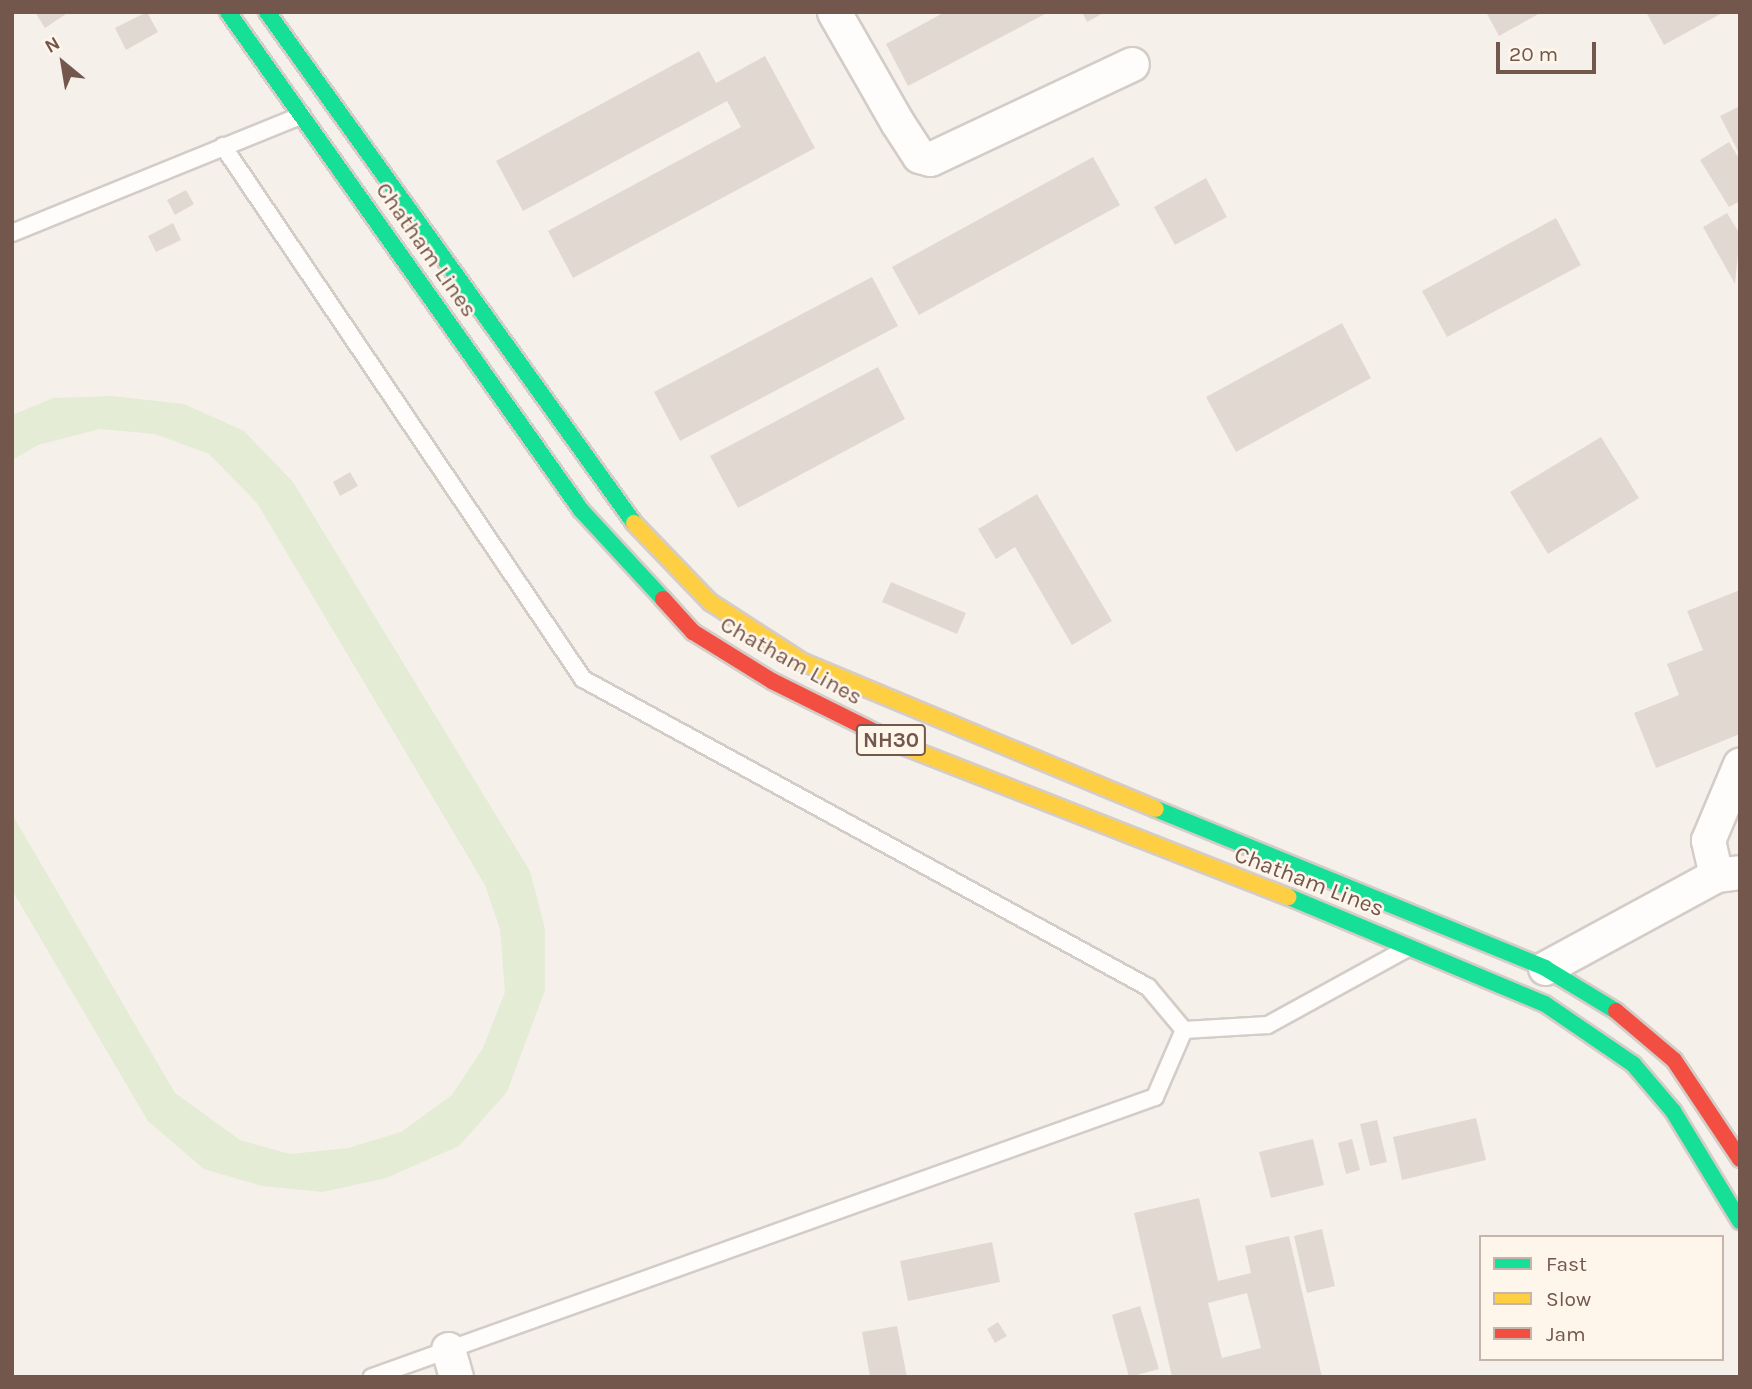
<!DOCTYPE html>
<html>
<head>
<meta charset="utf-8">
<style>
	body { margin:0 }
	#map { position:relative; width:1752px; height:1389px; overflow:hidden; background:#f6f0ea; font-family:Karla,sans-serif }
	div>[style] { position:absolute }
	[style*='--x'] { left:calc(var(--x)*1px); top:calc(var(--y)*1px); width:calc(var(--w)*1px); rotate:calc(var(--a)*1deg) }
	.green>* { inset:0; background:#e4ecd5 }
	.building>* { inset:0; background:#e2d8d2 }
	.roads { filter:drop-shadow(2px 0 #d4ccc7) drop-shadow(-2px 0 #d4ccc7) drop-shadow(0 2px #d4ccc7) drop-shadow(0 -2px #d4ccc7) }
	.lane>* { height:16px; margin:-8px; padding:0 8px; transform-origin:8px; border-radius:8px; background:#fefdfc }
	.street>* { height:33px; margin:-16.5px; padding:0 16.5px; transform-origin:16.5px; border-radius:16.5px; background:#fefdfc }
	.fast>* { height:16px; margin:-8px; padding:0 8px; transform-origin:8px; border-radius:8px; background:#16e098 }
	.slow>* { height:16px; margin:-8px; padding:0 8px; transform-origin:8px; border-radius:8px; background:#ffcf43 }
	.jam>* { height:16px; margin:-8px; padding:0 8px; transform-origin:8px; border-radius:8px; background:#f24e42 }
	span { translate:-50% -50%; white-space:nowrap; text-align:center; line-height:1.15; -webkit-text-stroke:5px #fef5eb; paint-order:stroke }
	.shield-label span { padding:2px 5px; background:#fef5eb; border:2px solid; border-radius:5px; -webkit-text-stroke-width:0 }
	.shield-label { font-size:21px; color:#73564c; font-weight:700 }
	.street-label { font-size:23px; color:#73564c }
	.frame { position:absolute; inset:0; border:14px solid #73564c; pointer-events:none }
	.legend { position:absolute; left:1479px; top:1235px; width:245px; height:126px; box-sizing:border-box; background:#fef5eb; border:2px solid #c6b5ab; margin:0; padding:9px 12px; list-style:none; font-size:21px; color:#73564c }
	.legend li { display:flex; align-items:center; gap:14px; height:35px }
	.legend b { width:35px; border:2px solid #c6b5ab }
	.north { position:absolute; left:28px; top:28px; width:70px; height:70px; -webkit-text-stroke:5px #fef5eb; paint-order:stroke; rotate:330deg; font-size:19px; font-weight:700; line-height:28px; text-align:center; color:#73564c }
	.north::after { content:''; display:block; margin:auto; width:24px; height:32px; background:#73564c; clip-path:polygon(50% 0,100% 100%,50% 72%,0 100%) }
	.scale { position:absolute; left:1496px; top:42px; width:100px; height:32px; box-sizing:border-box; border:4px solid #73564c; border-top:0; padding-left:9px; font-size:21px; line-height:24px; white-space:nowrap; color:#73564c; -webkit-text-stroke:5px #fef5eb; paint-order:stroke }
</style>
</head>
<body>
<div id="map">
	<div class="green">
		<div style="clip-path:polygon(112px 396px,184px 404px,244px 431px,293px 482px,530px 871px,545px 929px,545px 990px,507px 1092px,459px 1146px,386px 1178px,323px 1192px,262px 1186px,204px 1169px,148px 1121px,12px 890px,12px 814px,175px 1093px,240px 1140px,290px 1154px,348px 1148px,401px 1132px,452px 1095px,483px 1048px,505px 992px,500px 929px,485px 885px,257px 503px,209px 454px,155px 434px,100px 429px,38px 445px,12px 460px,12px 415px,53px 398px)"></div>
	</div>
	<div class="building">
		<div style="clip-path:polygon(35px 12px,69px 12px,45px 28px)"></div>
		<div style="clip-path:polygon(147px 12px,158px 32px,126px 50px,115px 28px)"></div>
		<div style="clip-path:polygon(945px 12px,1049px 12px,908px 86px,886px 44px)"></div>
		<div style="clip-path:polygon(1082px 12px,1105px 12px,1087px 22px)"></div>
		<div style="clip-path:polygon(1486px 12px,1542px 12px,1499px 36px)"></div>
		<div style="clip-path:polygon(1646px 12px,1724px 12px,1664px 45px)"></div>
		<div style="clip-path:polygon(699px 51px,716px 83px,765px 56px,815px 148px,573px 278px,548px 231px,741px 127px,727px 101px,523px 211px,496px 161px)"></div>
		<div style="clip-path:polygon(1740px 106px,1740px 155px,1720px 116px)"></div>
		<div style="clip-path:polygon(1729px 142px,1740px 160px,1740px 201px,1729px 207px,1700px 160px)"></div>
		<div style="clip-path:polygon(1093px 157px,1120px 205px,919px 315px,892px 267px)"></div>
		<div style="clip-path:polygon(1206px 178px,1227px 217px,1175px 245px,1154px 207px)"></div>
		<div style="clip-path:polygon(186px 190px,194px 204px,175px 215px,167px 200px)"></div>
		<div style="clip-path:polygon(1727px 213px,1740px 234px,1735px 284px,1703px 227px)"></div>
		<div style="clip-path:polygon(1556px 218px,1581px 265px,1447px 337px,1422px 291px)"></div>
		<div style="clip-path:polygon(173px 223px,181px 240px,156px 252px,148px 236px)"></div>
		<div style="clip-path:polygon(872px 277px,898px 326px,680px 441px,654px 392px)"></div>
		<div style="clip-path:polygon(1342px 323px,1371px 378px,1236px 452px,1206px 397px)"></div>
		<div style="clip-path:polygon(878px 367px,905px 419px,738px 508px,710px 456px)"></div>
		<div style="clip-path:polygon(1601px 437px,1639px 498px,1548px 554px,1510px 492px)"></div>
		<div style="clip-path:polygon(350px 472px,358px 486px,340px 496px,333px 482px)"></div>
		<div style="clip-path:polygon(1037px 494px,1112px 621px,1072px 645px,1015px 547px,996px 559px,978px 529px)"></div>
		<div style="clip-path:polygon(891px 582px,966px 613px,957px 634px,882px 602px)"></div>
		<div style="clip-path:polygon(1740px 590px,1740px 734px,1656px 768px,1634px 713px,1679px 695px,1667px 664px,1703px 650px,1687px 611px)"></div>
		<div style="clip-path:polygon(1476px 1118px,1486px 1160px,1402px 1180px,1393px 1137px)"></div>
		<div style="clip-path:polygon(1377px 1120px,1387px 1162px,1370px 1166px,1360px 1124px)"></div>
		<div style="clip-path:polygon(1313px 1139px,1324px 1185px,1271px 1198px,1259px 1152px)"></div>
		<div style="clip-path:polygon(1352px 1139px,1360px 1170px,1346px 1174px,1338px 1143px)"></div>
		<div style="clip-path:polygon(evenodd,1199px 1198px,1218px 1281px,1251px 1273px,1245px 1246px,1289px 1236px,1322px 1377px,1172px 1377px,1134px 1213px,1199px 1198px,1247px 1293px,1261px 1348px,1222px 1358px,1208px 1303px,1247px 1293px)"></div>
		<div style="clip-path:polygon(1322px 1229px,1335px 1286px,1307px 1293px,1294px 1236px)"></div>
		<div style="clip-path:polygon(992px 1242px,1000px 1282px,908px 1301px,900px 1261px)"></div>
		<div style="clip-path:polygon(1140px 1306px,1159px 1369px,1129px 1377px,1112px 1315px)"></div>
		<div style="clip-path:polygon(998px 1322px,1007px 1336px,995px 1343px,987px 1329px)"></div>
		<div style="clip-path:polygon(897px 1326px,907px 1377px,870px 1377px,862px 1332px)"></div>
	</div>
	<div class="roads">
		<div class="lane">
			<div style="--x:223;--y:146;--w:643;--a:55.96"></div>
			<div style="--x:583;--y:679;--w:643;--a:28.6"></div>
			<div style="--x:1148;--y:987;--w:56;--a:50.1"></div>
			<div style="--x:1184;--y:1030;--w:73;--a:113.4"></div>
			<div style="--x:1155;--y:1097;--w:832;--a:160.32"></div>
			<div style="--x:12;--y:233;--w:313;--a:-22.1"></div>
			<div style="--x:1184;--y:1030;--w:84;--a:-3.4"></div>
			<div style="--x:1268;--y:1025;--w:158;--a:-28.8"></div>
		</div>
		<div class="street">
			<div style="--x:834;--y:12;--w:127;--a:60.2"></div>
			<div style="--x:897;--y:122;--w:40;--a:57.1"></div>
			<div style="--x:919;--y:156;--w:11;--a:15"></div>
			<div style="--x:930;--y:159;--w:223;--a:-25.2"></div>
			<div style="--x:1716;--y:875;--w:36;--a:-103"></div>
			<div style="--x:1708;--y:840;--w:82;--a:-67.2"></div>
			<div style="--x:1545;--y:968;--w:195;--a:-28.5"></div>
			<div style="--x:1716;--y:875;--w:24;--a:-7"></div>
			<div style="--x:448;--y:1349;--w:29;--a:74"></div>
		</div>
		<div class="fast">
			<div style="--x:228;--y:12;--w:610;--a:54.67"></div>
			<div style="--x:581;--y:510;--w:121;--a:47.3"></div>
			<div style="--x:267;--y:12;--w:629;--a:54.31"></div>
			<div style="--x:1156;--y:809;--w:420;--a:22.2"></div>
			<div style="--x:1545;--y:968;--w:83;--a:31.2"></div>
			<div style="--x:1289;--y:897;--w:277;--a:22.7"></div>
			<div style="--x:1545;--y:1004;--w:107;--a:34.3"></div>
			<div style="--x:1633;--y:1064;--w:62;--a:49.6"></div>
			<div style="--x:1673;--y:1111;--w:129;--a:58.7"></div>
		</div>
		<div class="slow">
			<div style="--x:634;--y:523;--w:110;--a:46.1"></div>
			<div style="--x:710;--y:602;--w:111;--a:32.8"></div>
			<div style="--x:803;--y:662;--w:382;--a:22.6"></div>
			<div style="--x:903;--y:746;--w:414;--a:21.4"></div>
		</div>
		<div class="jam">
			<div style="--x:663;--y:599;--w:45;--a:47.7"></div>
			<div style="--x:693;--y:632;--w:93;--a:31.8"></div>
			<div style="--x:772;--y:681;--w:146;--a:26.4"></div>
			<div style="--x:1616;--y:1011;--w:76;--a:40.2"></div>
			<div style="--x:1674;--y:1060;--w:119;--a:56.3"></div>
		</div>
	</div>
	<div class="shield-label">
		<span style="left:891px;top:740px">NH30</span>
	</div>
	<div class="street-label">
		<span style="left:426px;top:250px;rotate:55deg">Chatham Lines</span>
		<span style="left:791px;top:661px;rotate:29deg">Chatham Lines</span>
		<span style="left:1309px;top:882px;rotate:21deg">Chatham Lines</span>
	</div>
	<div class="frame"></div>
	<ul class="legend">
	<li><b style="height:9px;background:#16e098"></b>Fast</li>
	<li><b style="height:9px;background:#ffcf43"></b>Slow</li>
	<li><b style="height:9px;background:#f24e42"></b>Jam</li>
	</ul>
	<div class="north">N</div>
	<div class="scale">20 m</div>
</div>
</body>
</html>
